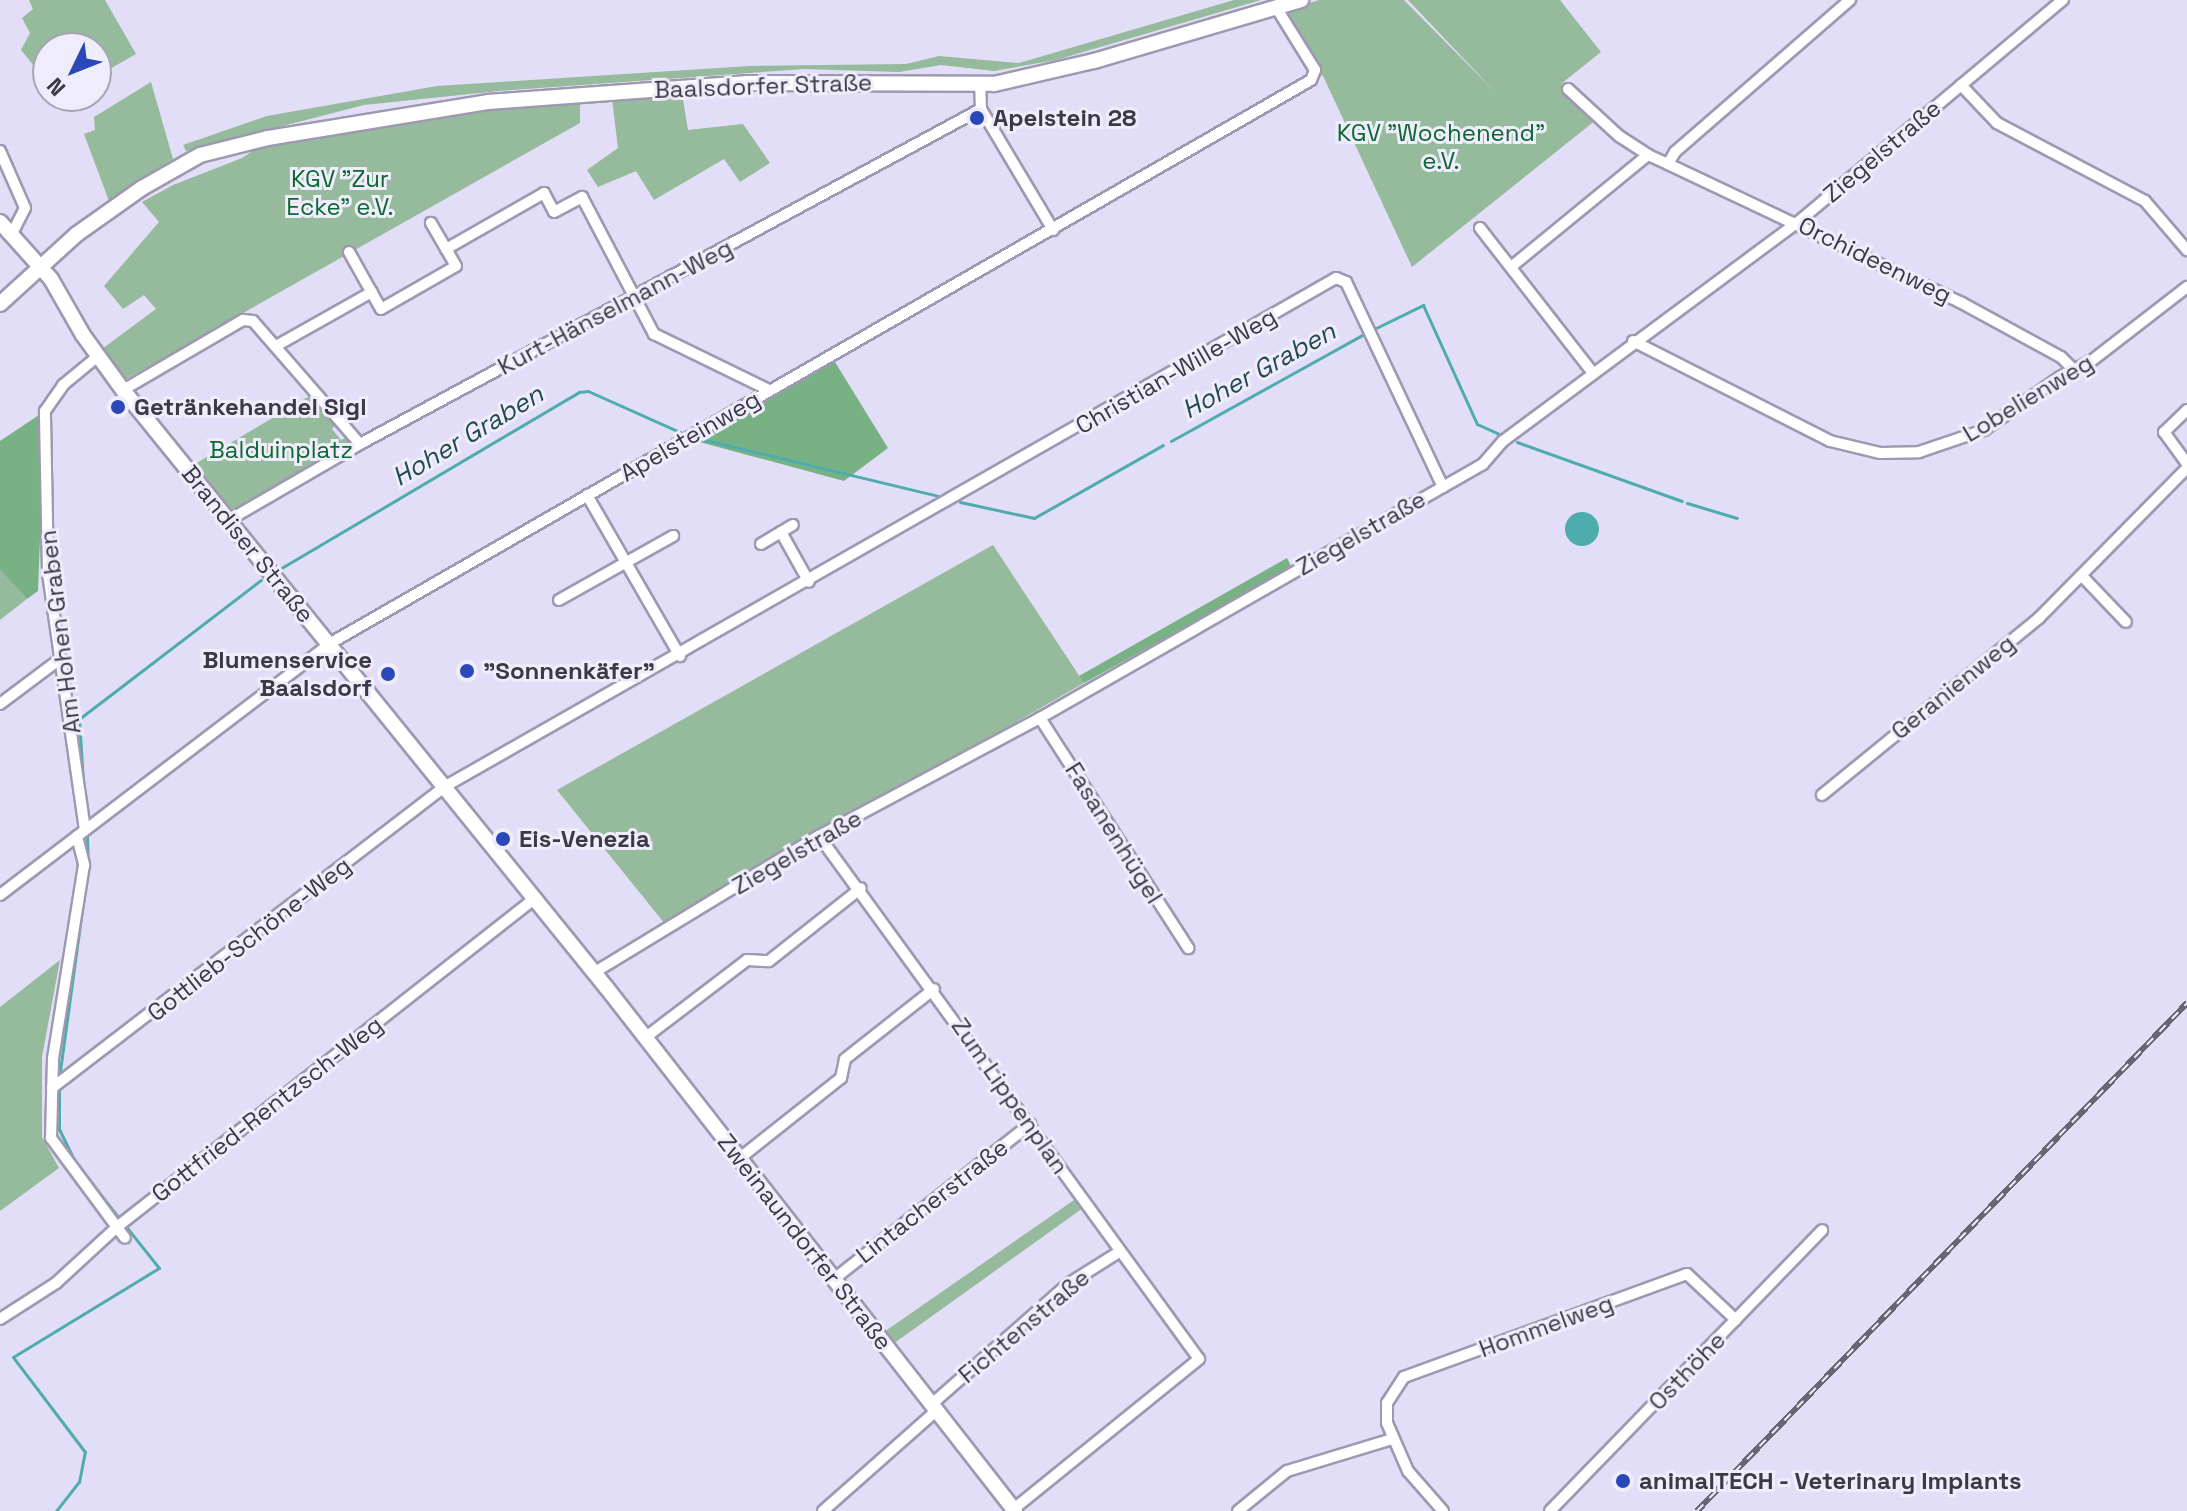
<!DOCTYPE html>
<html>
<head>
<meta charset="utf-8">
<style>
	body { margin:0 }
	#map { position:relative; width:2187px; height:1511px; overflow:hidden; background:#e3def7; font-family:"Space Grotesk",sans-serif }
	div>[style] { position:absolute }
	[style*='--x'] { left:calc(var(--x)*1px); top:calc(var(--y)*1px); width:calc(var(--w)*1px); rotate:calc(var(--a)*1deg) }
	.green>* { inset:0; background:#95ba9c }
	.forest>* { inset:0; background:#78b184 }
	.water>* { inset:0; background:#4eacad }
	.round { border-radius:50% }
	.stream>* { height:3px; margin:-1.5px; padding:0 1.5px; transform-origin:1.5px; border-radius:1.5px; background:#4eacad }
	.roads { filter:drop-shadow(2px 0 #9e99b1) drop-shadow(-2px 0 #9e99b1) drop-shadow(0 2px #9e99b1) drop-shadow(0 -2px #9e99b1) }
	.street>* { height:10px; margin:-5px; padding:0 5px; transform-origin:5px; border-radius:5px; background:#fff }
	.secondary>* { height:14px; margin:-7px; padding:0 7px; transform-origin:7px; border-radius:7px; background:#fff }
	.rail>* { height:6px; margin-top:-3px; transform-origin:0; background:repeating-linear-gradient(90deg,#efedfc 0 9px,#696674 0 18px); box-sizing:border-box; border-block:2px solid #696674 }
	.dots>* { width:22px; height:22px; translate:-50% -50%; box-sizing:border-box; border:4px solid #efedfc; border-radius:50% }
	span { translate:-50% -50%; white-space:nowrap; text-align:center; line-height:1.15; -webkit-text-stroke:6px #efedfc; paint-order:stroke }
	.street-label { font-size:24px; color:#3b3943 }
	.poi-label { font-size:24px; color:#3b3943; font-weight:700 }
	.left { translate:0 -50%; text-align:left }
	.right { translate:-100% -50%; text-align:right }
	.park-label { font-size:24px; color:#0d6831 }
	.water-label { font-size:26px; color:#214b4c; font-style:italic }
	.north { position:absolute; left:32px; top:32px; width:80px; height:80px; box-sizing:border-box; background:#efedfc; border:2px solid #a7a5b2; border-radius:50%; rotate:227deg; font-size:22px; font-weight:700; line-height:32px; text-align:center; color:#3b3943 }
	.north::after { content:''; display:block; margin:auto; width:28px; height:36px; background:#2a48b8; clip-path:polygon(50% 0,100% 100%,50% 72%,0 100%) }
</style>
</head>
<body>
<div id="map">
	<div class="green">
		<div style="clip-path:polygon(29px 0,105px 0,136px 54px,96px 77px,96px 48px,48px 48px,48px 83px,21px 50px,30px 33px,22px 18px,33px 9px)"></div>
		<div style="clip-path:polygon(1234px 0,1261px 0,1056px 60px,994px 71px,941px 65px,899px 72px,804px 69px,499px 91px,364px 105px,186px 151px,183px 145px,267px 116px,437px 86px,749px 66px,906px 64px,939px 56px,1019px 63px)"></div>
		<div style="clip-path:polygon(1319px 0,1404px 0,1497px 94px,1408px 0,1560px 0,1601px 52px,1561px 84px,1596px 120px,1412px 267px,1324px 78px,1284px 17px,1286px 10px)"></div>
		<div style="clip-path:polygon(151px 82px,173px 159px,109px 201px,84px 134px,95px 130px,94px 117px)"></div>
		<div style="clip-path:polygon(682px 93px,688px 130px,743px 124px,770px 163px,740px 182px,724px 159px,654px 200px,636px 171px,598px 187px,587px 170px,618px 148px,612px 99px)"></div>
		<div style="clip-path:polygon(580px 102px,580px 123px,126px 379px,102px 349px,156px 309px,144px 295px,123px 309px,104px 286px,159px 222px,142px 202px,173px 185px,242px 158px,263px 144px,501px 107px)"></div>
		<div style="clip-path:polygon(313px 394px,336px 424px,332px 429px,341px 440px,347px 437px,348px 447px,234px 512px,195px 464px)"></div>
		<div style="clip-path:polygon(993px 545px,1084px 683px,665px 924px,557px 790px)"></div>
		<div style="clip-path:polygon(0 570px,27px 599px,0 620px)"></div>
		<div style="clip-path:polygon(60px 960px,42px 1057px,42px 1137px,59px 1168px,0 1211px,0 1007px)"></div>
		<div style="clip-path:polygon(1077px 1198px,1083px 1208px,893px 1344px,884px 1332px)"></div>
	</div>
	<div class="forest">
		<div style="clip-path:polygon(835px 362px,888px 448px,844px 481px,696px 441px)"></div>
		<div style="clip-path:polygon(45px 411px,38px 591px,27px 599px,0 570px,0 441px)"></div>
		<div style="clip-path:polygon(1287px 558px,1292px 568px,1084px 683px,1079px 676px)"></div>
	</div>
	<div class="water">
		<div class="round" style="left:1565px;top:512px;width:34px;height:34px"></div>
	</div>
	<div class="stream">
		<div style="--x:1374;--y:329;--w:55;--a:-26.1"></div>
		<div style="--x:1423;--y:305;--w:131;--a:65.6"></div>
		<div style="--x:1477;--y:424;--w:24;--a:24"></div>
		<div style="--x:701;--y:439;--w:248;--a:13.5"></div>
		<div style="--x:1171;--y:441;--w:221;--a:-29"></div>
		<div style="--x:1517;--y:442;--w:175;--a:19.7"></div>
		<div style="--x:960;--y:502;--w:76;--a:12.2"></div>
		<div style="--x:1034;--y:518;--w:148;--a:-29.5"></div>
		<div style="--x:1687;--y:503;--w:52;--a:16.7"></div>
		<div style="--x:278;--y:570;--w:350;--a:-30.6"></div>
		<div style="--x:579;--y:392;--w:9;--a:-6"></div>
		<div style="--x:588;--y:391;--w:105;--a:24.1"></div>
		<div style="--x:83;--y:782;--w:63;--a:-93.6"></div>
		<div style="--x:79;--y:719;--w:229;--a:-37.4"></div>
		<div style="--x:87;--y:837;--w:28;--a:88"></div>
		<div style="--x:59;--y:1078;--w:207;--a:-82.2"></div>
		<div style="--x:59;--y:1090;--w:39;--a:90"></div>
		<div style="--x:59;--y:1129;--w:37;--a:64"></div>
		<div style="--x:80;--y:1168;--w:62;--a:52.2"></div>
		<div style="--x:56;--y:1511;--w:37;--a:-52"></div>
		<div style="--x:79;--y:1482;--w:31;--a:-79"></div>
		<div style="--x:85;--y:1452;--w:119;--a:-127.2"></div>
		<div style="--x:13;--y:1357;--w:171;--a:-31.4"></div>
		<div style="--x:159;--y:1268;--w:56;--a:-128.5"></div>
	</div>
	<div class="roads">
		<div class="street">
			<div style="--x:1961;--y:85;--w:52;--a:46.5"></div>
			<div style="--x:1997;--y:123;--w:167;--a:27.8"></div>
			<div style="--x:2145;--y:201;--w:65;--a:49.4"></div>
			<div style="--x:1568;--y:89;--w:69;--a:42.7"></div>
			<div style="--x:1619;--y:136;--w:35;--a:33"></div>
			<div style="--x:981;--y:109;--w:141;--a:59.2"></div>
			<div style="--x:0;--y:151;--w:62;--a:66.3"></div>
			<div style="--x:25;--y:208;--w:28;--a:117"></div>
			<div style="--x:1668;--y:164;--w:323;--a:25.3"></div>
			<div style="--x:1960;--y:302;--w:115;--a:28.6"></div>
			<div style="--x:2061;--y:357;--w:18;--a:45"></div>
			<div style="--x:1480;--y:228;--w:184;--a:52.1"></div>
			<div style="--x:446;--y:249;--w:113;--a:-29.7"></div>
			<div style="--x:544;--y:193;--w:21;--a:62"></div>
			<div style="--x:554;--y:212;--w:32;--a:-28"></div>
			<div style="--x:582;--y:197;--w:155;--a:62.3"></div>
			<div style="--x:654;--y:334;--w:128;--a:26"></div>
			<div style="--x:349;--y:252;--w:65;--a:60.7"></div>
			<div style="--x:381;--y:309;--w:86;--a:-29.8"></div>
			<div style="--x:456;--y:266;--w:50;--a:-120.2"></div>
			<div style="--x:1511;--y:267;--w:177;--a:-39.3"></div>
			<div style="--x:1648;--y:155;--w:22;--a:24"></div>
			<div style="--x:1668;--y:164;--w:14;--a:-60"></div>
			<div style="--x:1675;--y:152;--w:232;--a:-41"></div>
			<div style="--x:1633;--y:341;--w:221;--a:26.9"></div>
			<div style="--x:1830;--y:441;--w:51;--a:13.5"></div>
			<div style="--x:1880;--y:453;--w:39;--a:-1"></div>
			<div style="--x:1919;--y:452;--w:69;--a:-18.7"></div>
			<div style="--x:1984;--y:430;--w:93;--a:-34.9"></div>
			<div style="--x:2060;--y:377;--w:34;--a:-27"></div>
			<div style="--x:2090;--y:362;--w:123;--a:-37.7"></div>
			<div style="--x:276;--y:346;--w:110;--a:-29.4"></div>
			<div style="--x:123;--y:390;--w:139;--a:-30.3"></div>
			<div style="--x:243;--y:320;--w:10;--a:6"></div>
			<div style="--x:253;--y:321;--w:163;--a:49"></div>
			<div style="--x:2187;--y:410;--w:32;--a:136"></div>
			<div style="--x:2164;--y:432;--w:39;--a:54"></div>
			<div style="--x:587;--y:495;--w:186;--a:60"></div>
			<div style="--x:229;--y:520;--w:151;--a:-30.1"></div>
			<div style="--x:360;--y:444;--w:706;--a:-28.34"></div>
			<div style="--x:981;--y:109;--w:24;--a:-92"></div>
			<div style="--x:781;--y:532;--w:57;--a:60.8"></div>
			<div style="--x:761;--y:544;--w:37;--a:-31"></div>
			<div style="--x:2083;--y:577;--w:62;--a:46.3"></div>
			<div style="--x:559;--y:600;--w:131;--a:-29.3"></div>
			<div style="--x:0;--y:704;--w:75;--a:-36.9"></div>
			<div style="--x:1040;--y:718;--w:274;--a:57.2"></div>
			<div style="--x:1822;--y:795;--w:280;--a:-39.2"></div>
			<div style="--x:2039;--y:618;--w:211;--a:-45.4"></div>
			<div style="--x:85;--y:830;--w:261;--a:-98.2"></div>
			<div style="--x:48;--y:572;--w:161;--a:-91.1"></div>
			<div style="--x:45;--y:411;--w:32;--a:-55"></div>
			<div style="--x:63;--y:385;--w:44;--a:-39.5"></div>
			<div style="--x:77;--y:836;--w:30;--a:76"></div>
			<div style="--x:84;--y:865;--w:195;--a:99.1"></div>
			<div style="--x:53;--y:1058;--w:80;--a:91.4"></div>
			<div style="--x:51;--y:1138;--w:124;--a:53.5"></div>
			<div style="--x:819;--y:836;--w:646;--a:54"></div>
			<div style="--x:1199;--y:1359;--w:238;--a:141"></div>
			<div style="--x:0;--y:895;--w:414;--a:-37.3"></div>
			<div style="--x:329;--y:644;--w:1132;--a:-29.87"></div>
			<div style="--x:1311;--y:80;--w:11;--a:-68"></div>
			<div style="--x:1315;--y:70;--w:74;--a:-121.8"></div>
			<div style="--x:595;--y:972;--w:262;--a:-31.3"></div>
			<div style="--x:819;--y:836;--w:251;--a:-28.1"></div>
			<div style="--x:1040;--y:718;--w:511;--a:-29.83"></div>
			<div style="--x:1483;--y:464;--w:30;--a:-49"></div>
			<div style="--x:1503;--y:441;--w:367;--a:-36.6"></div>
			<div style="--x:1798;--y:222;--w:346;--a:-40"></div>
			<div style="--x:646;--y:1037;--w:127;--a:-37.3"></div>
			<div style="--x:747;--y:960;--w:22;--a:3"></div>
			<div style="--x:769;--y:961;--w:117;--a:-38.4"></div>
			<div style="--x:52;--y:1088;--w:494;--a:-37.5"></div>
			<div style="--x:444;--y:787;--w:1027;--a:-29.71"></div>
			<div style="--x:1336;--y:278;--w:11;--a:22"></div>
			<div style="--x:1346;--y:282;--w:227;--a:64.7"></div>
			<div style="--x:740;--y:1158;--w:129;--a:-38.4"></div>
			<div style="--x:841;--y:1078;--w:19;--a:-78"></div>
			<div style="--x:845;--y:1059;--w:113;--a:-38.2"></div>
			<div style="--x:834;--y:1279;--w:250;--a:-38.3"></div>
			<div style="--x:0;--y:1319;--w:67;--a:-32.7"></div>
			<div style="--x:56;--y:1283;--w:83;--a:-42.6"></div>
			<div style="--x:117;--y:1227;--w:531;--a:-38.19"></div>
			<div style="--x:932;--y:1404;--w:181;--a:-41.4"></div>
			<div style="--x:1068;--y:1284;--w:60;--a:-32.1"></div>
			<div style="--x:823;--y:1511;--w:152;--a:-41.5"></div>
			<div style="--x:1238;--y:1511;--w:63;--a:-39.2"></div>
			<div style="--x:1287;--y:1471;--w:110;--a:-16.9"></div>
			<div style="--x:1443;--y:1511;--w:53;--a:-131.2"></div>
			<div style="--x:1408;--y:1471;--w:52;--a:-113.6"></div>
			<div style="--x:1387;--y:1423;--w:20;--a:-90"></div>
			<div style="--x:1387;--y:1403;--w:31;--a:-57"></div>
			<div style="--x:1404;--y:1377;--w:301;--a:-20"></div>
			<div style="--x:1687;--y:1274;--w:67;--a:43.2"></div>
			<div style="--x:1550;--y:1511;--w:391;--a:-45.9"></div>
		</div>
		<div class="secondary">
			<div style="--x:0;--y:222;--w:76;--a:48.2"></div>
			<div style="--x:51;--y:279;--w:64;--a:60.3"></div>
			<div style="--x:83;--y:335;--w:68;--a:54"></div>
			<div style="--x:123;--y:390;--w:768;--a:51.03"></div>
			<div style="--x:606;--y:987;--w:665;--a:52.03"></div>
			<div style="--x:0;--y:304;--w:104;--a:-42.3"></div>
			<div style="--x:77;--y:234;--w:80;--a:-35.3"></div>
			<div style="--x:142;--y:188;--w:67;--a:-29.6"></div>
			<div style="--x:200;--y:155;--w:70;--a:-14"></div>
			<div style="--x:268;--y:138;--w:223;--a:-9.3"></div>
			<div style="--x:488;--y:102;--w:261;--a:-4.2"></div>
			<div style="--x:748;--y:83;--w:246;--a:0.2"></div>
			<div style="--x:994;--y:84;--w:103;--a:-13"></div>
			<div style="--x:1094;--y:61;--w:216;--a:-16.4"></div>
		</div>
	</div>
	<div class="rail">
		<div style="--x:1697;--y:1511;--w:706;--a:-46.03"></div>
	</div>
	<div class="dots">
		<div style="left:977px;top:118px;background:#2a48b8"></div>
		<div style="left:118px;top:407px;background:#2a48b8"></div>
		<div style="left:467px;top:671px;background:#2a48b8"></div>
		<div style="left:388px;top:674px;background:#2a48b8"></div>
		<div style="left:503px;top:839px;background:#2a48b8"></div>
		<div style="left:1623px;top:1481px;background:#2a48b8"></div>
	</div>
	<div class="street-label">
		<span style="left:763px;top:86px;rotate:-2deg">Baalsdorfer Straße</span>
		<span style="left:1882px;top:151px;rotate:-40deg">Ziegelstraße</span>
		<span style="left:1875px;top:260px;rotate:26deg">Orchideenweg</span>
		<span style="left:615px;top:307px;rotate:-28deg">Kurt-Hänselmann-Weg</span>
		<span style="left:1176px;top:371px;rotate:-30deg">Christian-Wille-Weg</span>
		<span style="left:2028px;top:398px;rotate:-31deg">Lobelienweg</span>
		<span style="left:690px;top:436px;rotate:-30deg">Apelsteinweg</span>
		<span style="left:1361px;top:533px;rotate:-30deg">Ziegelstraße</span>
		<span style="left:248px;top:544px;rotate:51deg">Brandiser Straße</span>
		<span style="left:60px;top:632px;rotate:-97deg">Am Hohen Graben</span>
		<span style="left:1953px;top:687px;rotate:-39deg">Geranienweg</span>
		<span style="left:1114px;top:833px;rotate:58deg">Fasanenhügel</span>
		<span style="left:797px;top:852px;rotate:-30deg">Ziegelstraße</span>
		<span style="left:249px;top:939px;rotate:-38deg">Gottlieb-Schöne-Weg</span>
		<span style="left:1010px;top:1096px;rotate:55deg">Zum Lippenplan</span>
		<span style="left:267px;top:1109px;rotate:-38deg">Gottfried-Rentzsch-Weg</span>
		<span style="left:932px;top:1201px;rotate:-38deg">Lintacherstraße</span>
		<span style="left:805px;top:1242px;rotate:52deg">Zweinaundorfer Straße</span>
		<span style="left:1024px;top:1326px;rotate:-40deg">Fichtenstraße</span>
		<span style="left:1546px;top:1326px;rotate:-20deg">Hommelweg</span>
		<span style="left:1687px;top:1371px;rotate:-46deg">Osthöhe</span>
	</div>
	<div class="poi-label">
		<span class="left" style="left:993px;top:118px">Apelstein 28</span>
		<span class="left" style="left:134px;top:407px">Getränkehandel Sigl</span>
		<span class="right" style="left:372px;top:674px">Blumenservice<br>Baalsdorf</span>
		<span class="left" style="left:483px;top:671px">"Sonnenkäfer"</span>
		<span class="left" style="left:519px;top:839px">Eis-Venezia</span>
		<span class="left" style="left:1639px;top:1481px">animalTECH - Veterinary Implants</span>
	</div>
	<div class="park-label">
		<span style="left:1441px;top:147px">KGV "Wochenend"<br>e.V.</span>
		<span style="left:340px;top:193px">KGV "Zur<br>Ecke" e.V.</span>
		<span style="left:281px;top:450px">Balduinplatz</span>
	</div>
	<div class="water-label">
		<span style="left:1259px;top:371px;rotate:-29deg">Hoher Graben</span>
		<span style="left:468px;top:436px;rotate:-31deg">Hoher Graben</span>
	</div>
	<div class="north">N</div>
</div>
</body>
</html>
